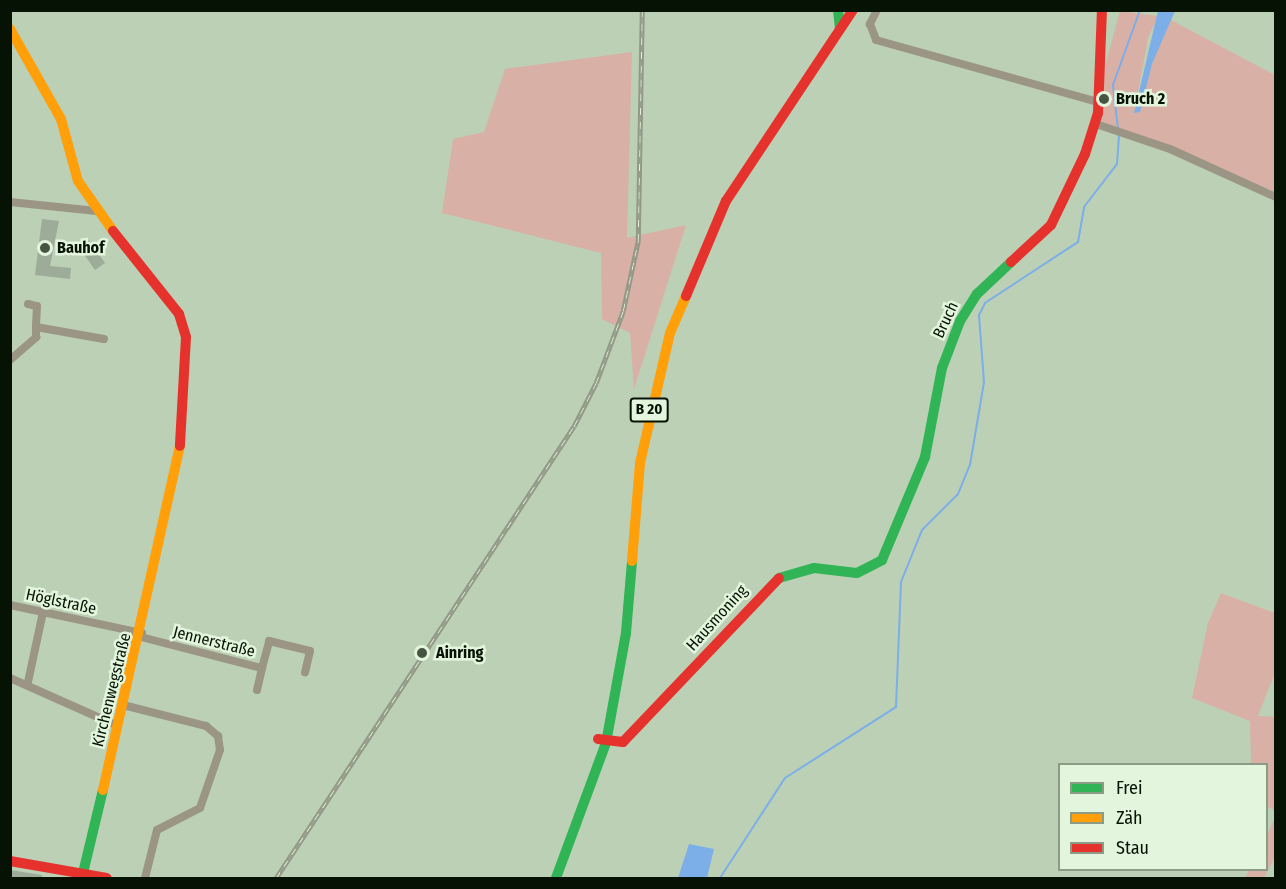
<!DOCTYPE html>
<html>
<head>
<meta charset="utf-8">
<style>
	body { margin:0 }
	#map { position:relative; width:1286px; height:889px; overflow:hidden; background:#bcd0b6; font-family:"Fira Sans Condensed",sans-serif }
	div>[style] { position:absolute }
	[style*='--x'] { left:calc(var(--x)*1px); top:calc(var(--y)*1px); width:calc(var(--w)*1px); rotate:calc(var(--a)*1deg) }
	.green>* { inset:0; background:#d8b0a6 }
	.water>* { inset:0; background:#7caee8 }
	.stream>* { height:2px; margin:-1px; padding:0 1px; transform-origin:1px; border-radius:1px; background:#7caee8 }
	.building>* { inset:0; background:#9dac98 }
	.street>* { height:8px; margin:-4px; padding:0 4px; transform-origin:4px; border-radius:4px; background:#9b9585 }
	.fast>* { height:10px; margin:-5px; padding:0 5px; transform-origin:5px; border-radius:5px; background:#30b455 }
	.slow>* { height:10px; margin:-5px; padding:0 5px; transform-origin:5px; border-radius:5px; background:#ff9f0a }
	.jam>* { height:10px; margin:-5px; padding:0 5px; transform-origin:5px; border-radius:5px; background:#e5322d }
	.rail>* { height:4.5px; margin-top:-2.25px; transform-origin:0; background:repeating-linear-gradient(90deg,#e3f6dd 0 7px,#939987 0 14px); box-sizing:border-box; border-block:2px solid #939987 }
	.dots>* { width:16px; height:16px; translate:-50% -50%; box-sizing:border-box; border:3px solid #e3f6dd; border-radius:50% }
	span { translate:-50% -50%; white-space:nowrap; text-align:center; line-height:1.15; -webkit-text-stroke:5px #e3f6dd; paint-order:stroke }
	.shield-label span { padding:2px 4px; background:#e3f6dd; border:2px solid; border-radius:4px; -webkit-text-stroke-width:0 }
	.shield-label { font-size:15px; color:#061203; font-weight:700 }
	.poi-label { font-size:16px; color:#061203; font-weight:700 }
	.left { translate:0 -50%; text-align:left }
	.street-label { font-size:16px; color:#061203 }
	.frame { position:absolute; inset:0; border:12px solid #061203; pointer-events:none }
	.legend { position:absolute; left:1058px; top:763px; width:210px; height:108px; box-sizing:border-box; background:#e3f6dd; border:2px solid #8b9b86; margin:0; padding:8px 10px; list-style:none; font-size:18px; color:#061203 }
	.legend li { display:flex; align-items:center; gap:12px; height:30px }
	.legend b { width:30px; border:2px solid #8b9b86 }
</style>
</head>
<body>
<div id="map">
	<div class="green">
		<div style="clip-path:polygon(1120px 11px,1158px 16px,1148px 38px,1134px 113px,1169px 19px,1275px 75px,1275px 192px,1101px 121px,1104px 70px)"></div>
		<div style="clip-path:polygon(632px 52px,627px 238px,686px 225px,634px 389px,630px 333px,602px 319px,601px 253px,442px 213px,453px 139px,484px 132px,505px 69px)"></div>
		<div style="clip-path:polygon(1221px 593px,1275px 613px,1275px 673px,1258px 716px,1275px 717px,1275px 811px,1267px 806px,1266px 764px,1251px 764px,1250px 721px,1192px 698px,1208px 623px)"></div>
		<div style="clip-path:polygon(1275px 817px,1275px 857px,1264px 878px,1245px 878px,1249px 870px,1266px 870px,1267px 835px)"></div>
	</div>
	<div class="water">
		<div style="clip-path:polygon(1158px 11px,1175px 11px,1152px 64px,1140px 112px,1134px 113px)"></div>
		<div style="clip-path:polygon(689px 844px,714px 849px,707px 878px,678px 878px)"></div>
	</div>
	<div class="stream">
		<div style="--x:1118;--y:129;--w:44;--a:-96.5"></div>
		<div style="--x:1113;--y:85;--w:80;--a:-70.2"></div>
		<div style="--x:720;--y:878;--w:119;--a:-57"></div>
		<div style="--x:785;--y:778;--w:132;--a:-32.6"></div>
		<div style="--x:896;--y:707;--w:125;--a:-87.7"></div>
		<div style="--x:901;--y:582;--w:56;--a:-68"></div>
		<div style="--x:922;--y:530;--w:51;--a:-45"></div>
		<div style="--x:958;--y:494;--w:31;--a:-68"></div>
		<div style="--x:970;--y:465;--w:84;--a:-80.4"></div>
		<div style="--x:984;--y:382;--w:67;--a:-94.3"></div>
		<div style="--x:979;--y:315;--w:13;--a:-63"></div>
		<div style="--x:985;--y:303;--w:111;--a:-33.3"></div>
		<div style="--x:1078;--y:242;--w:36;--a:-80"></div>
		<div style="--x:1084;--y:207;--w:54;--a:-52.5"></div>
		<div style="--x:1117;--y:164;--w:29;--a:-86"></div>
	</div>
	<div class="building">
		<div style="clip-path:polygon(42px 219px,59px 221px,50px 266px,71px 268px,70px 279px,35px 275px)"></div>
		<div style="clip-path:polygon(89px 240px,105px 263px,95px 270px,79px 247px)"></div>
		<div style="clip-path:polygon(10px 870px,42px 875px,42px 879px,10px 879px)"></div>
	</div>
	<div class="street">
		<div style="--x:877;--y:10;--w:16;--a:117"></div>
		<div style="--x:870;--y:24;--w:17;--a:69"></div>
		<div style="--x:876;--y:40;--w:230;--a:15.6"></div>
		<div style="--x:1096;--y:124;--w:78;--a:18.7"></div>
		<div style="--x:1170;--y:149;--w:116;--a:24.4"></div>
		<div style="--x:10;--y:202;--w:87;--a:5.9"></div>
		<div style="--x:28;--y:304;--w:9;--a:13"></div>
		<div style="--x:37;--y:306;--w:21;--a:93"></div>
		<div style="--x:10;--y:360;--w:35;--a:-41"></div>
		<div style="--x:36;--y:337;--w:10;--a:-90"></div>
		<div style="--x:36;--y:327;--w:69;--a:10"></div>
		<div style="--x:10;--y:605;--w:135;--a:12"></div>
		<div style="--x:141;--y:637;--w:125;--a:14.4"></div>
		<div style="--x:262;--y:668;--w:28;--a:-75"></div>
		<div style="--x:269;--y:641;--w:42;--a:13.7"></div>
		<div style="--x:310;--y:651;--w:22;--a:103"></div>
		<div style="--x:10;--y:678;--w:118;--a:24"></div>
		<div style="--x:28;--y:682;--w:72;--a:-77.9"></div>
		<div style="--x:257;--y:690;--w:23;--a:-77"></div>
		<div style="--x:123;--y:705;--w:86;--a:14.2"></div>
		<div style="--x:206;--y:726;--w:16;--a:40"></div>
		<div style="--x:218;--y:736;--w:14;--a:82"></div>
		<div style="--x:220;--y:750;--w:61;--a:109"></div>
		<div style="--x:200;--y:808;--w:48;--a:152.9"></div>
		<div style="--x:157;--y:830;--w:49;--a:104"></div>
	</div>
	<div class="fast">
		<div style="--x:838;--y:10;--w:19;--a:84"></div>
		<div style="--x:779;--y:578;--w:36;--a:-16"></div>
		<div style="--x:814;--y:568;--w:43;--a:6.6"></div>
		<div style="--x:857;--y:573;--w:28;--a:-27"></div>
		<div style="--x:882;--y:560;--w:112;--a:-67.3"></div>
		<div style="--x:925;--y:457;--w:91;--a:-79.2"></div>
		<div style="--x:942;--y:368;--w:50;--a:-69"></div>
		<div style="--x:960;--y:321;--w:32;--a:-58"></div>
		<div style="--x:977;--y:294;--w:47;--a:-43.3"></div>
		<div style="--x:83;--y:873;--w:85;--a:-76.5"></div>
		<div style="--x:556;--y:878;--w:144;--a:-69.7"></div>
		<div style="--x:606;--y:743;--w:112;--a:-79.7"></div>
		<div style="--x:626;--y:633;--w:72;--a:-85.2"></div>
	</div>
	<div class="slow">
		<div style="--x:10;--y:29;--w:103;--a:60.5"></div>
		<div style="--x:61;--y:119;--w:64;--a:74.7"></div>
		<div style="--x:78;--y:181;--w:61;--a:55"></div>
		<div style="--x:632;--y:561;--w:98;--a:-85.3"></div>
		<div style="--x:640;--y:463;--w:133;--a:-77"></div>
		<div style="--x:670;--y:333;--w:40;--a:-66.6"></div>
		<div style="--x:103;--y:790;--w:353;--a:-77.4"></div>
	</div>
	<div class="jam">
		<div style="--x:113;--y:231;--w:106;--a:51.5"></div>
		<div style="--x:179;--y:314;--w:24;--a:73"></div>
		<div style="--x:186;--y:337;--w:109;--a:93.2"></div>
		<div style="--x:1011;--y:262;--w:54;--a:-42.8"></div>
		<div style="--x:1051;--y:225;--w:79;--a:-64.4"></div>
		<div style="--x:1085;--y:154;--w:43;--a:-72.4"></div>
		<div style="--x:1098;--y:113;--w:103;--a:-87.8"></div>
		<div style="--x:686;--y:296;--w:103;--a:-67.2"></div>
		<div style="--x:726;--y:201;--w:229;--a:-56.4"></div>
		<div style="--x:598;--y:739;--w:25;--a:7"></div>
		<div style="--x:623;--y:742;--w:226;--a:-46.4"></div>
		<div style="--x:10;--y:861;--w:98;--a:9.9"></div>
	</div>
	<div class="rail">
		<div style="--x:276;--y:878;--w:541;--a:-56.6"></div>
		<div style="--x:574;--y:426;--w:48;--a:-62.9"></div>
		<div style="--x:596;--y:383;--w:77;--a:-69.4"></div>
		<div style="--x:623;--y:311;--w:72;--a:-77.9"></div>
		<div style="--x:638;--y:241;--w:231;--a:-89"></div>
	</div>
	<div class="dots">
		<div style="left:1104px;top:99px;background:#465442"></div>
		<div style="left:45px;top:248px;background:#465442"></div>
		<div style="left:422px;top:653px;background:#465442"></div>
	</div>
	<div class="shield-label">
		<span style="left:649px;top:410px">B 20</span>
	</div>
	<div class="poi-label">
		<span class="left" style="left:1116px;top:99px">Bruch 2</span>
		<span class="left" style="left:57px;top:248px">Bauhof</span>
		<span class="left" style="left:436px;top:653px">Ainring</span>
	</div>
	<div class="street-label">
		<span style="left:946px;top:320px;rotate:-65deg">Bruch</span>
		<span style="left:61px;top:602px;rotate:12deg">Höglstraße</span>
		<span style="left:717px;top:618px;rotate:-48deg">Hausmoning</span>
		<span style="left:214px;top:642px;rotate:14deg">Jennerstraße</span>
		<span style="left:112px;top:690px;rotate:-76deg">Kirchenwegstraße</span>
	</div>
	<div class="frame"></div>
	<ul class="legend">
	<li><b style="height:8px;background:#30b455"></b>Frei</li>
	<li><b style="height:8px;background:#ff9f0a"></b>Zäh</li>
	<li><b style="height:8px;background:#e5322d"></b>Stau</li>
	</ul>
</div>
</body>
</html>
